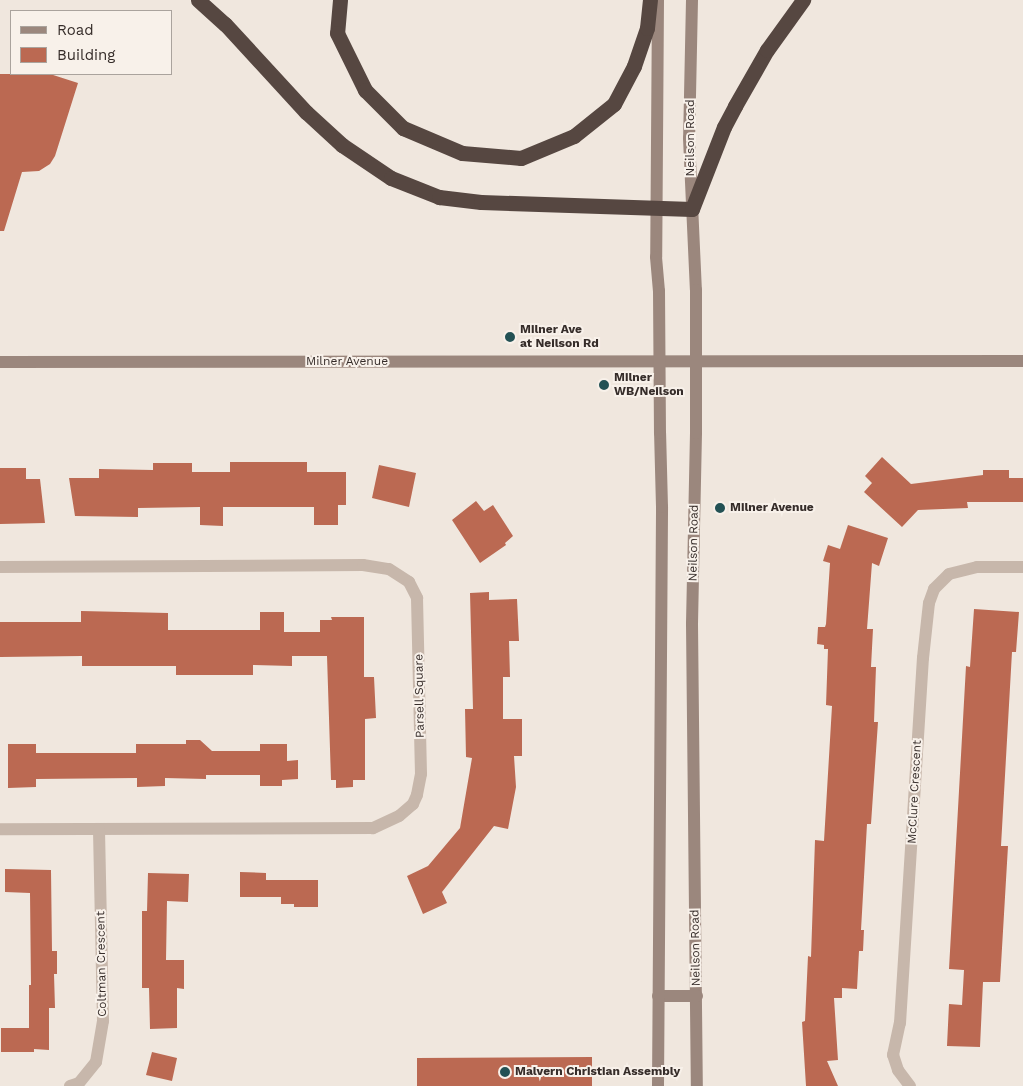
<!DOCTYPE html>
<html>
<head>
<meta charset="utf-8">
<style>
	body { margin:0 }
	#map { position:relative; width:1023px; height:1086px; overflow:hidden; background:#f0e7de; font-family:"Work Sans",sans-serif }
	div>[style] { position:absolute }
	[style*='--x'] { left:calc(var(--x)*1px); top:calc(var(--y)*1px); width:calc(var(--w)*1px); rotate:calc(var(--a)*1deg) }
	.building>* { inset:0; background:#bb6952 }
	.minor>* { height:12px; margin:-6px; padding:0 6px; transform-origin:6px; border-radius:6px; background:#c7b7ab }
	.secondary>* { height:12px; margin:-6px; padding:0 6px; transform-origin:6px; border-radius:6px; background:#9b877d }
	.motorway>* { height:15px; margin:-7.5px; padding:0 7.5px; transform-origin:7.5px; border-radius:7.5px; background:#564741 }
	.secondary-bridge>* { height:12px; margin:-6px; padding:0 6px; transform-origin:6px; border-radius:6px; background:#9b877d }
	.dots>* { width:14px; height:14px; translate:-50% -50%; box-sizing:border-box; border:2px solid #f8f1ea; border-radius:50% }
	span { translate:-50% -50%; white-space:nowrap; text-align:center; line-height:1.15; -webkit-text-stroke:4px #f8f1ea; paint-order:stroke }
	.street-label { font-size:12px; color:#362d2a }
	.poi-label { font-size:12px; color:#362d2a; font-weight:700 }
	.left { translate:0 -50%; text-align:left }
	.legend { position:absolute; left:10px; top:10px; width:162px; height:65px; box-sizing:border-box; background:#f8f1ea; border:1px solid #aaa39d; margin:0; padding:6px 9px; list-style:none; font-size:15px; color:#362d2a }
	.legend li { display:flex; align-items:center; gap:10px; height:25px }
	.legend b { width:25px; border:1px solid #aaa39d }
</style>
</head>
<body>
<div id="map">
	<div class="building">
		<div style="clip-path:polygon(0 74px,50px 74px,78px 83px,55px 156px,50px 164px,39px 171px,22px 172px,4px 231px,0 231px)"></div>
		<div style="clip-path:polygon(882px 457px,911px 484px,983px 475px,983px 470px,1009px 470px,1009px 478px,1023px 478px,1023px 502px,967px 502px,968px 508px,918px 510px,902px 527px,864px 492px,872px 483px,865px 476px)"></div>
		<div style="clip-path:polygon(230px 462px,307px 462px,307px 472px,346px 472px,346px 505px,338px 505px,338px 525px,314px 525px,314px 507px,223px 507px,223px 526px,200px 525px,200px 507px,138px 508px,138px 517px,75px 516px,69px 478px,99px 478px,99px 469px,153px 470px,153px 463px,192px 463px,192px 472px,230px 472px)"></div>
		<div style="clip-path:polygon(379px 465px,416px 473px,409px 507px,372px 498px)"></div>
		<div style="clip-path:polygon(0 468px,26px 468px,26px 479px,40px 479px,45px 523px,0 524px)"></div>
		<div style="clip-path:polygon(476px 501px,484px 511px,493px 505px,513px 536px,505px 543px,506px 545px,480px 563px,452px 520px)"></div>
		<div style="clip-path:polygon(848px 525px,888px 538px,879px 566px,872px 563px,867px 629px,873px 629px,871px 667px,876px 667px,874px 722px,878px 722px,871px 824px,867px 824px,861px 930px,864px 930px,863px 951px,859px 951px,857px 989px,842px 988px,842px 998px,834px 998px,838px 1060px,827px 1061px,838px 1086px,806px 1086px,802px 1022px,805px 1021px,808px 956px,811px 957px,815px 840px,824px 841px,832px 706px,826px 705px,828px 649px,824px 649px,824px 645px,817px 644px,818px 627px,825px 627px,826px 624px,830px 563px,823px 561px,828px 545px,840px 549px)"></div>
		<div style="clip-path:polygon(489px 592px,489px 600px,517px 599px,519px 641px,509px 641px,510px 677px,503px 677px,503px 719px,522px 719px,522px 756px,514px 756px,516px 787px,508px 829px,494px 826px,442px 892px,447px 903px,423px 914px,407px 876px,428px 866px,460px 828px,472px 758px,466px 757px,465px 709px,473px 709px,470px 593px)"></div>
		<div style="clip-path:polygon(974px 609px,1019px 612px,1016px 652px,1012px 652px,1001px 846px,1008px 846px,1000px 982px,983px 982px,980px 1047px,947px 1046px,949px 1004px,962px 1005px,964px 970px,949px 969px,966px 666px,970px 667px)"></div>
		<div style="clip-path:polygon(81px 611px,168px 613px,168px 630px,260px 630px,260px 612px,284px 612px,284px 632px,320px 632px,320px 620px,332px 620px,331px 617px,364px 617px,364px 677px,374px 677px,376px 718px,365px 719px,365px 780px,353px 780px,353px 787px,336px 788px,336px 780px,331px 780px,327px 656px,292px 656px,292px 666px,253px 665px,253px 675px,176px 675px,176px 666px,82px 666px,82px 656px,0 657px,0 622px,81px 622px)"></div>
		<div style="clip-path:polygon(186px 740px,200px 740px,212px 751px,260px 751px,260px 744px,287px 744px,287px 761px,298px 760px,298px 779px,282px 780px,282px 786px,260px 786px,260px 775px,206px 775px,206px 779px,165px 778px,165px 786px,137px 787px,137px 778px,36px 779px,36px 787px,8px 788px,8px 744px,36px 744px,36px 753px,136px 753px,136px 744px,186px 744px)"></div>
		<div style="clip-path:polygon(5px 869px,51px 870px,52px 951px,57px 951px,57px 974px,54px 974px,55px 1008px,49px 1008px,49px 1050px,34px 1049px,34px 1052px,1px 1052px,1px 1028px,29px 1028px,29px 985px,31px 985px,30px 893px,5px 892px)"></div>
		<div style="clip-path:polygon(240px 872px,266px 873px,266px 880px,318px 880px,318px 907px,294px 907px,294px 904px,281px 904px,281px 897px,240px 897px)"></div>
		<div style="clip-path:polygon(148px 873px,189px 874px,188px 902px,167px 901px,166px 960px,184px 960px,184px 989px,177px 988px,177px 1028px,150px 1029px,149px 988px,142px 988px,142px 911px,147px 911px)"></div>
		<div style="clip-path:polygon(152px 1052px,177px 1058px,172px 1081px,146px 1075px)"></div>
		<div style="clip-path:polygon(592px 1057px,592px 1086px,417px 1086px,417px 1058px)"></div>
	</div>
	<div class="minor">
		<div style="--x:0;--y:567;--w:363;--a:-0.3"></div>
		<div style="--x:363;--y:565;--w:26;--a:9"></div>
		<div style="--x:389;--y:569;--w:24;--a:33"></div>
		<div style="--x:409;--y:582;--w:18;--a:63"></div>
		<div style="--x:417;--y:598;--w:176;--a:88.7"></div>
		<div style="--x:421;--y:774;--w:21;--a:101"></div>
		<div style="--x:417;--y:795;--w:10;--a:114"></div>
		<div style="--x:413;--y:804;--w:18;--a:139"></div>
		<div style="--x:399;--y:816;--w:29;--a:155"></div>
		<div style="--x:373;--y:828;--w:373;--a:179.8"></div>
		<div style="--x:70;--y:1086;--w:9;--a:-18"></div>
		<div style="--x:79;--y:1083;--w:27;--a:-51"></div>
		<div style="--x:96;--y:1062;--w:42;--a:-80.3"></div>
		<div style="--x:103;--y:1021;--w:192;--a:-91.2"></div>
		<div style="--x:910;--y:1086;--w:20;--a:-127"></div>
		<div style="--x:898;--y:1070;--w:16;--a:-108"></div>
		<div style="--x:893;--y:1055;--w:33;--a:-78"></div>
		<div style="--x:900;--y:1023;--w:366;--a:-86.4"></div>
		<div style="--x:923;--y:658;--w:55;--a:-83.8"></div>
		<div style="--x:929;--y:603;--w:15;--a:-70"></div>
		<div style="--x:934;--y:589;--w:21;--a:-45"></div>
		<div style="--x:949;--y:574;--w:29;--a:-14"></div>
		<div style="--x:977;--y:567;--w:46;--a:0"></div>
	</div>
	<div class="secondary">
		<div style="--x:658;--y:0;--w:257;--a:90.4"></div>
		<div style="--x:656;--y:257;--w:34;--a:85"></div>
		<div style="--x:692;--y:0;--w:138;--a:91.2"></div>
		<div style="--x:689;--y:138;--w:152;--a:87.4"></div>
		<div style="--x:0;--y:362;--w:1023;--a:-0.06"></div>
		<div style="--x:696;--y:433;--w:191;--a:91.2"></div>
		<div style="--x:692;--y:624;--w:462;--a:89.4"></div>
		<div style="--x:658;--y:996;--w:39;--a:0"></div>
		<div style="--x:658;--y:1086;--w:579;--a:-89.6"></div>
		<div style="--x:662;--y:507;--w:74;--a:-91.5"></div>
	</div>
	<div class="motorway">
		<div style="--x:198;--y:0;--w:36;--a:42"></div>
		<div style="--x:225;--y:24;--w:120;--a:47.4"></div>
		<div style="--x:306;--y:112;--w:49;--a:42.5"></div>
		<div style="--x:342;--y:145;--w:59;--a:34"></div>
		<div style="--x:391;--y:178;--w:52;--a:21.6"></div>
		<div style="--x:439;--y:197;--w:42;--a:6.8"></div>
		<div style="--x:481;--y:202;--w:211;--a:1.9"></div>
		<div style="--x:692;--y:209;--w:88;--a:-68.7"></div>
		<div style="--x:724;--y:127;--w:24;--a:-62"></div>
		<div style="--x:735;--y:106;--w:64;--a:-60.3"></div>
		<div style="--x:767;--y:50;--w:62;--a:-54.2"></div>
		<div style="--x:340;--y:0;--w:33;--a:95"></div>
		<div style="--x:337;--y:33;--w:64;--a:63.8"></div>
		<div style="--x:365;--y:90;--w:54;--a:45"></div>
		<div style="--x:403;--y:128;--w:64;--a:23"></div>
		<div style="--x:462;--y:153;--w:59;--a:4.8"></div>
		<div style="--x:521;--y:158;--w:57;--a:-22.5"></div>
		<div style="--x:574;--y:136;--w:51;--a:-38.7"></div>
		<div style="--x:614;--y:104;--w:43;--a:-62.2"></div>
		<div style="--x:634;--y:66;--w:40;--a:-71.1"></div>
		<div style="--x:647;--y:28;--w:28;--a:-84"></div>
	</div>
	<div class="secondary-bridge">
		<div style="--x:659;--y:291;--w:142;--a:89.6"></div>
		<div style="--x:696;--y:433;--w:143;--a:-90"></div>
	</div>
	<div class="dots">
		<div style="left:510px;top:337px;background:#235154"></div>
		<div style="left:604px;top:385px;background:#235154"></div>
		<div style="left:720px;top:508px;background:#235154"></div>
		<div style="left:505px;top:1072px;background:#235154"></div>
	</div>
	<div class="street-label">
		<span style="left:691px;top:138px;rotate:-90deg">Neilson Road</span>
		<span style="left:347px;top:362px">Milner Avenue</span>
		<span style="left:694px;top:543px;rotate:-89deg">Neilson Road</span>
		<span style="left:420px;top:696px;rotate:-91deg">Parsell Square</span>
		<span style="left:915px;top:792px;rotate:-87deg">McClure Crescent</span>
		<span style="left:696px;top:948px;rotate:-91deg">Neilson Road</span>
		<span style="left:102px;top:964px;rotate:-91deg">Coltman Crescent</span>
	</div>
	<div class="poi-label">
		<span class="left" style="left:520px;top:337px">Milner Ave<br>at Neilson Rd</span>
		<span class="left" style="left:614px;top:385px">Milner<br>WB/Neilson</span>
		<span class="left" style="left:730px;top:508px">Milner Avenue</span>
		<span class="left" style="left:515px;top:1072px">Malvern Christian Assembly</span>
	</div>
	<ul class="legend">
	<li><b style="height:6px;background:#9b877d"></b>Road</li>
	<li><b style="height:14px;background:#bb6952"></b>Building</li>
	</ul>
</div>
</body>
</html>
